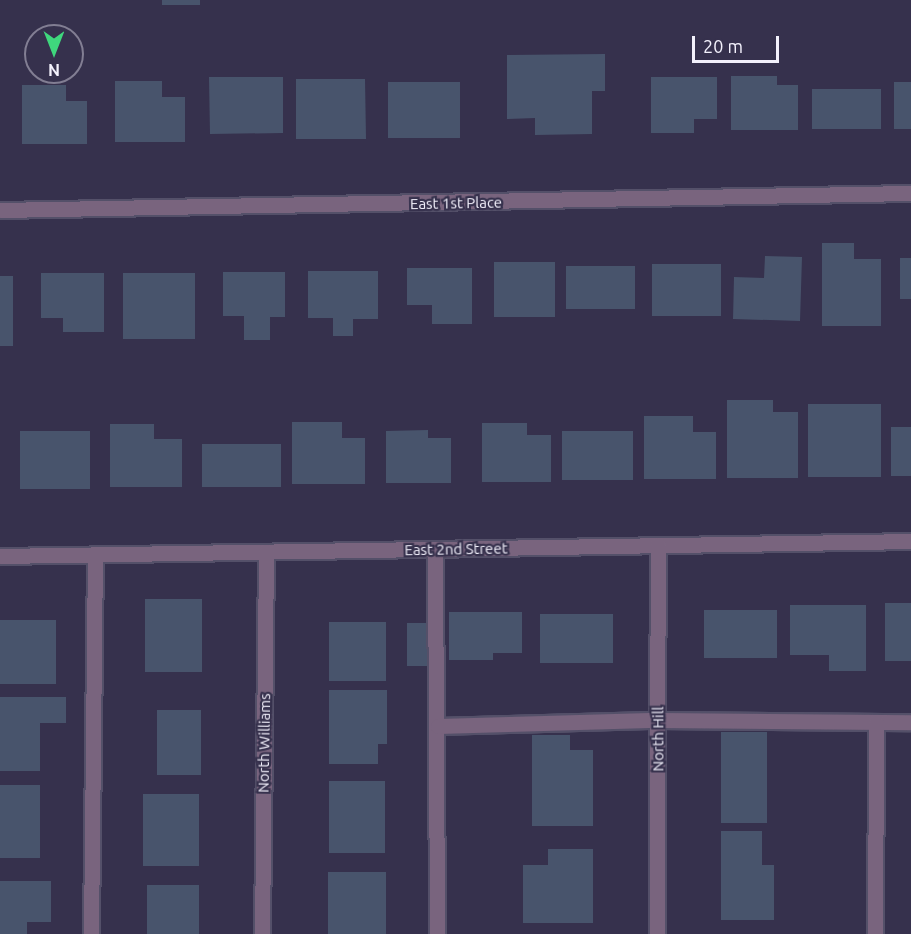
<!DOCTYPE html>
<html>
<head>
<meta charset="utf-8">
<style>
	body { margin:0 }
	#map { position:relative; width:911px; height:934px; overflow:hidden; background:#36314d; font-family:Ubuntu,sans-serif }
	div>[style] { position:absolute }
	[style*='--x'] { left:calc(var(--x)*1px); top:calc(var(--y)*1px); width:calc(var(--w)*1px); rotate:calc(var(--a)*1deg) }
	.building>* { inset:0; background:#48546c }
	.roads { filter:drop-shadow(2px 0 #545069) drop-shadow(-2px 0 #545069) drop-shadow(0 2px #545069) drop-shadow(0 -2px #545069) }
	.lane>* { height:15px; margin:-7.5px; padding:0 7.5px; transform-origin:7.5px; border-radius:7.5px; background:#79647e }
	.street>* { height:15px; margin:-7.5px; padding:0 7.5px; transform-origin:7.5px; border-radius:7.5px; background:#79647e }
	span { translate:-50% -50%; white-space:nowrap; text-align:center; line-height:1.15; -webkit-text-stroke:4.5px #36314d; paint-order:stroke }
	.street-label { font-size:15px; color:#f3f1fc }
	.north { position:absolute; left:24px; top:24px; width:60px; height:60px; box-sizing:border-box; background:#36314d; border:2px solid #827e93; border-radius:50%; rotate:180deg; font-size:16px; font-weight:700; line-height:24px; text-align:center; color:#f3f1fc }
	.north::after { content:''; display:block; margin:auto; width:21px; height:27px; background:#3fd77d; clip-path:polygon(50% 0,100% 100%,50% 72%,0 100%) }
	.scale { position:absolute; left:692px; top:36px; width:87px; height:27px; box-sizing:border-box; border:3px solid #f3f1fc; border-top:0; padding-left:8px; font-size:18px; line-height:21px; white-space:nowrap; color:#f3f1fc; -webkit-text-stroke:4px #36314d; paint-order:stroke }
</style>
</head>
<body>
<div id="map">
	<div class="building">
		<div style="clip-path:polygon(162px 0,200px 0,200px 5px,162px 5px)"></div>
		<div style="clip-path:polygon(605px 54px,605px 91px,592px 91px,592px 134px,535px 135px,535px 118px,507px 119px,507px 55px)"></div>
		<div style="clip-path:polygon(731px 76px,777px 76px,777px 85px,798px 85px,798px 130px,731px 130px)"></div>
		<div style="clip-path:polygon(209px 77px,283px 77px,283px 133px,210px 134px)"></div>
		<div style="clip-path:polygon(651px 77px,717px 77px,717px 119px,694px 119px,694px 133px,651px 133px)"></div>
		<div style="clip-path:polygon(296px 79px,365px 79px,366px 139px,296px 139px)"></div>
		<div style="clip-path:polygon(115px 81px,162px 81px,162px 97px,185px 97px,185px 142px,115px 142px)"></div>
		<div style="clip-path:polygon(388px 82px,460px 82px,460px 138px,388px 138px)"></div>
		<div style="clip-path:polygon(894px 82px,911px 82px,911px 129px,894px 129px)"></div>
		<div style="clip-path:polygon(22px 85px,66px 85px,66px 101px,87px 101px,87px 144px,22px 144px)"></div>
		<div style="clip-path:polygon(812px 89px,881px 89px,881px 129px,812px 129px)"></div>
		<div style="clip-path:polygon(822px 243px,854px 243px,854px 259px,881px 259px,881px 326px,822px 326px)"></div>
		<div style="clip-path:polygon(765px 256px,802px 257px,800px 321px,733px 319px,734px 277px,764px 278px)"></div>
		<div style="clip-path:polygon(900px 258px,911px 258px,911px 299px,900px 299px)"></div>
		<div style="clip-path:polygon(494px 262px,555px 262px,555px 317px,494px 317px)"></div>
		<div style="clip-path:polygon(652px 264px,721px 264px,721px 316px,652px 316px)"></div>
		<div style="clip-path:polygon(566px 266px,635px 266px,635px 309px,566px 309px)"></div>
		<div style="clip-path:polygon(407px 268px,472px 268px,472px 324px,432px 324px,432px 305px,407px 305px)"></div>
		<div style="clip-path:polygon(308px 271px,378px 271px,378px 319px,353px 319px,353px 336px,333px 336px,333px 318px,308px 318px)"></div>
		<div style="clip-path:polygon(223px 272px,285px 272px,285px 317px,270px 317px,270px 340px,244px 340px,244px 316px,223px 316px)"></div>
		<div style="clip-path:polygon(41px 273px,104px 273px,104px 332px,63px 332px,63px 318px,41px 318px)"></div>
		<div style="clip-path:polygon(123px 273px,195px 273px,195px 339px,123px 339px)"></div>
		<div style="clip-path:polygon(0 276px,13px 276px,13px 346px,0 346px)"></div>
		<div style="clip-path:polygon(727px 400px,773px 400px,773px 412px,798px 412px,798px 478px,727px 478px)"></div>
		<div style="clip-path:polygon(808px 404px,881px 404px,881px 477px,808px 477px)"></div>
		<div style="clip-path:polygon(644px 416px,693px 416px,693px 432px,716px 432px,716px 479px,644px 479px)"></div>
		<div style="clip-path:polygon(292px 422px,342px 422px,342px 438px,365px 438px,365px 484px,292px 484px)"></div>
		<div style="clip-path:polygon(482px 423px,527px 423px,527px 435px,551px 435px,551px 482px,482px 482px)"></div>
		<div style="clip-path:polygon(110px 424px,154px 424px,154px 439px,182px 439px,182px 487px,110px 487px)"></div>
		<div style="clip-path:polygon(891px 427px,911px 427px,911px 476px,891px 476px)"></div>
		<div style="clip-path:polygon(428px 430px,428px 438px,451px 438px,451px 483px,386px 483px,386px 431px)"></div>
		<div style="clip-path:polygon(20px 431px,90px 431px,90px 489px,20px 489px)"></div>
		<div style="clip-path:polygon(562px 431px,633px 431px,633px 480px,562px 480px)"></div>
		<div style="clip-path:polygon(202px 444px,281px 444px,281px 487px,202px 487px)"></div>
		<div style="clip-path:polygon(145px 599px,202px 599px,202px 672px,145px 672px)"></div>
		<div style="clip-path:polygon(885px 603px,911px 603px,911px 661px,885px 661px)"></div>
		<div style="clip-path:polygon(790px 605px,866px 605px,866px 671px,829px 671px,829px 655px,790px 655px)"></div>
		<div style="clip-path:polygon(704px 610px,777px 610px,777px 658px,704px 658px)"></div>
		<div style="clip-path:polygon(449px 612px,522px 612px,522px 653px,493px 653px,493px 660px,449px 660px)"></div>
		<div style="clip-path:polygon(540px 614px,613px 614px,613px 663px,540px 663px)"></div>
		<div style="clip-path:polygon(0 620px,56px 620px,56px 684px,0 684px)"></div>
		<div style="clip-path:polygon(329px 622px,386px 622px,386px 681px,329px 681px)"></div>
		<div style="clip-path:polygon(407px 623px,427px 623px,427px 666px,407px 666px)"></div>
		<div style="clip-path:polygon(329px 690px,387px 690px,387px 744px,378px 744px,378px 764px,329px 764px)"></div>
		<div style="clip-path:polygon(0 697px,66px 697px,66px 723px,40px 723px,40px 771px,0 771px)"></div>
		<div style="clip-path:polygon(157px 710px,201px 710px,201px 775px,157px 775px)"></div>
		<div style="clip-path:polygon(721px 732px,767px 732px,767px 823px,721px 823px)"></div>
		<div style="clip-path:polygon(532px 735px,570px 735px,570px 750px,593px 750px,593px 826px,532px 826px)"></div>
		<div style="clip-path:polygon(329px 781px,385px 781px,385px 853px,329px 853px)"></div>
		<div style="clip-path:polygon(0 785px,40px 785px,40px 858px,0 858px)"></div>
		<div style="clip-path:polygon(143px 794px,199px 794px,199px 866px,143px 866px)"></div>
		<div style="clip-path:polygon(721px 831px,762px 831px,762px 865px,774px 865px,774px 920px,721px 920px)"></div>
		<div style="clip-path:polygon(548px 849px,593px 849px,593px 923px,523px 923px,523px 865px,548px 865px)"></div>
		<div style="clip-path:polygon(328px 872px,386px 872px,386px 934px,328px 934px)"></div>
		<div style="clip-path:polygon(0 881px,51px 881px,51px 922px,27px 922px,27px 934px,0 934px)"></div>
		<div style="clip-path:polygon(147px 885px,199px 885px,199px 934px,147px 934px)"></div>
	</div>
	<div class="roads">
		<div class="lane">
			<div style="--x:435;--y:549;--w:385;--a:89.7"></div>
			<div style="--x:438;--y:726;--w:220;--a:-1.6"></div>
			<div style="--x:658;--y:720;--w:253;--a:0.5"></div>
			<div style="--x:91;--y:934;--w:380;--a:-89.4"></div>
			<div style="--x:875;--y:934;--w:211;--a:-89.7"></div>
		</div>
		<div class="street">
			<div style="--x:0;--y:210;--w:911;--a:-1.07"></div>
			<div style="--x:0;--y:556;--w:911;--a:-0.94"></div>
			<div style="--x:262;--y:934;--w:382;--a:-89.4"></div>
			<div style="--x:657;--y:934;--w:389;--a:-89.9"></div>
		</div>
	</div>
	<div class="street-label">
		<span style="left:456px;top:203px;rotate:-1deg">East 1st Place</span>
		<span style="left:456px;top:549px;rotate:-1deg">East 2nd Street</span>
		<span style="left:658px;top:739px;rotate:-90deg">North Hill</span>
		<span style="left:264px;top:743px;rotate:-89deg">North Williams</span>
	</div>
	<div class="north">N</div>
	<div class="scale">20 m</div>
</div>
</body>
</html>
